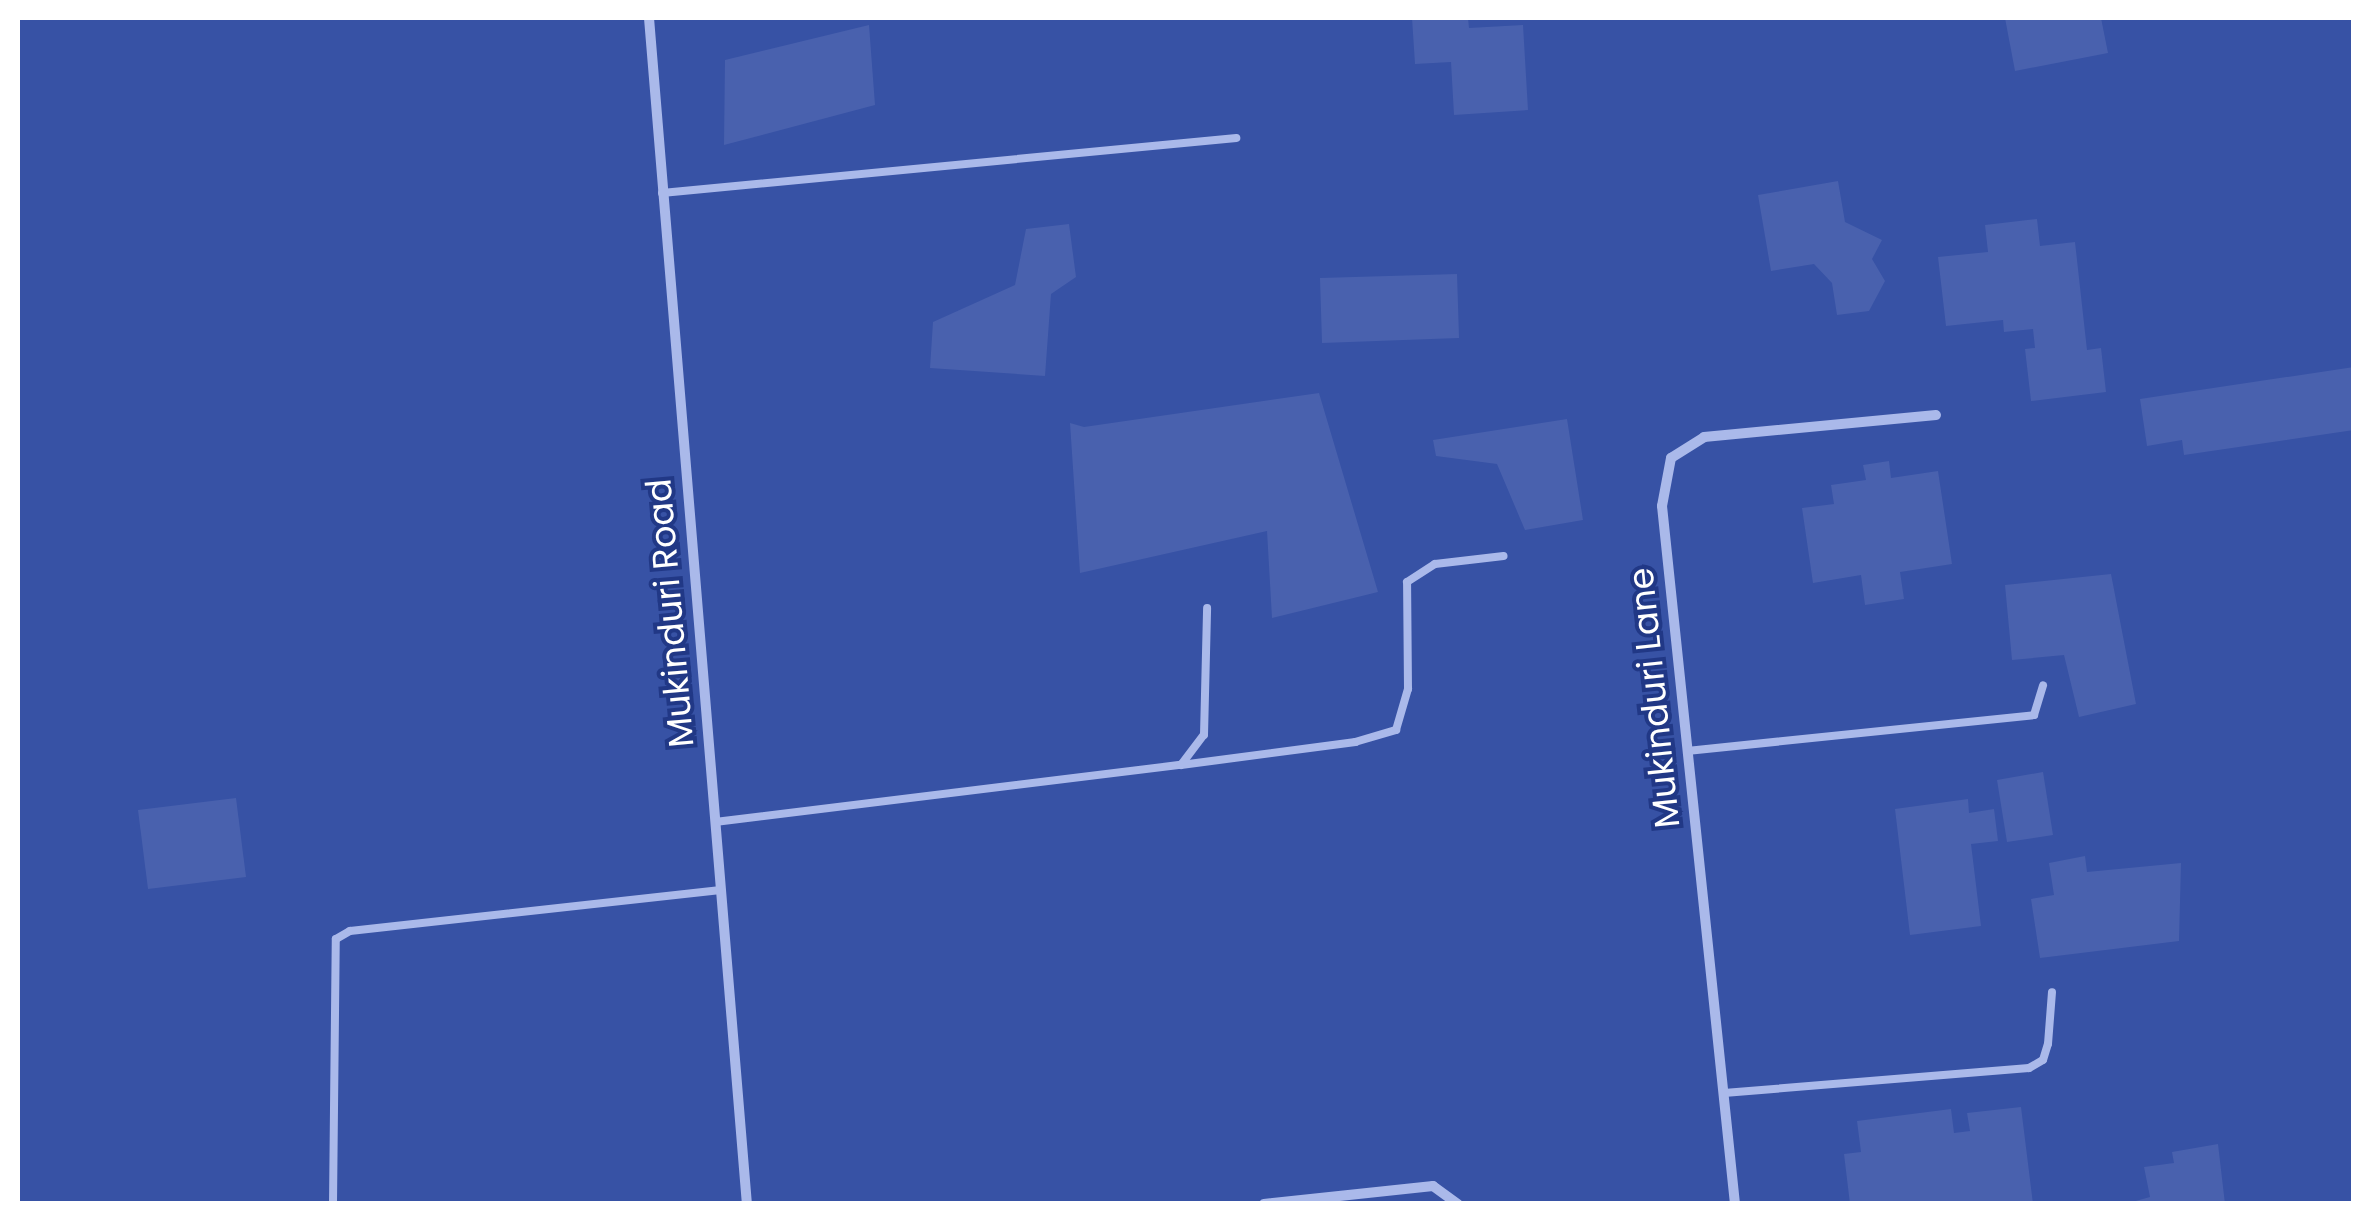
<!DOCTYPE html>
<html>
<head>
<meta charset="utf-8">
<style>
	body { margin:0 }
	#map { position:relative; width:2371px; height:1221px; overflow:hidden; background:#213886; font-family:Poppins,sans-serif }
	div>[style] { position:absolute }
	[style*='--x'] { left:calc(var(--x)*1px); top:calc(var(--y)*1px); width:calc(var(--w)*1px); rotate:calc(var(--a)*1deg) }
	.green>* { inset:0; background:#3752a5 }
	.building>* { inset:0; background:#4961ae }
	.lane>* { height:8px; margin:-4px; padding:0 4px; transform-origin:4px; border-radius:4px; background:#aab9ea }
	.street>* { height:10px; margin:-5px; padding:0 5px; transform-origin:5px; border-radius:5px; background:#aab9ea }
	span { translate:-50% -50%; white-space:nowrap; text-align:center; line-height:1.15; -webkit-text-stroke:8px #213886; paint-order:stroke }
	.street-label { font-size:35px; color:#fff }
	.frame { position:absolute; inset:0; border:20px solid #fff; pointer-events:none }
</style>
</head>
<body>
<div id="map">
	<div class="green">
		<div style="clip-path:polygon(18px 18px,2353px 18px,2353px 1203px,18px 1203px)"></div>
	</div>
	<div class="building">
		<div style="clip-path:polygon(1412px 18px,1468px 18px,1469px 28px,1523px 25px,1528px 110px,1454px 115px,1451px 62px,1415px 64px)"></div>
		<div style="clip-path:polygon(2005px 18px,2101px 18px,2108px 53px,2015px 71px)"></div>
		<div style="clip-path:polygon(869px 25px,875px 105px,724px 145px,725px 60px)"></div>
		<div style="clip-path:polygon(1838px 181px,1845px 222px,1882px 240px,1872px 259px,1885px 281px,1869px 311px,1837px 315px,1832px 283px,1814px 264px,1771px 271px,1758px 195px)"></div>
		<div style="clip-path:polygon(2037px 219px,2040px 246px,2075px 242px,2087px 350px,2101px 348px,2106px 392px,2031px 401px,2025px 349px,2035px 348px,2033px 329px,2004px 332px,2003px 320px,1946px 326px,1938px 257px,1988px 252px,1985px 225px)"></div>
		<div style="clip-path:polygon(1069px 224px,1076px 277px,1051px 294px,1045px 376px,930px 368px,933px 322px,1015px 285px,1026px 229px)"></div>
		<div style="clip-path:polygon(1457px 274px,1459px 338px,1322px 343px,1320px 278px)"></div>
		<div style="clip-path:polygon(2354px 367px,2354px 430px,2184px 455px,2182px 440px,2147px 446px,2140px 399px)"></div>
		<div style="clip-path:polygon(1319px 393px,1378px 592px,1272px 618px,1267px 531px,1080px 573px,1070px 423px,1084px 427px)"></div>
		<div style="clip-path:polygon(1567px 419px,1583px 520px,1525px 530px,1497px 464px,1436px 456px,1433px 440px)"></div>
		<div style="clip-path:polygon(1889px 461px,1891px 478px,1938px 471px,1952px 564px,1900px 572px,1904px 599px,1865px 605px,1861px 575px,1813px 583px,1802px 508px,1834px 504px,1831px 485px,1866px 480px,1863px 465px)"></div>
		<div style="clip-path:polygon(2111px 574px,2136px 704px,2079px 717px,2064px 655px,2012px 660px,2005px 585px)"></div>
		<div style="clip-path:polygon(2043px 772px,2053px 835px,2007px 842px,1997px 780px)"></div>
		<div style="clip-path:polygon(236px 798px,246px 877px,148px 889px,138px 810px)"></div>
		<div style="clip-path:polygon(1968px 799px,1969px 813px,1994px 809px,1998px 841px,1971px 844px,1981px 926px,1910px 935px,1895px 809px)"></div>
		<div style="clip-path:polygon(2085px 856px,2087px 872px,2181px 863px,2179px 941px,2040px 958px,2031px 899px,2054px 895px,2049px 863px)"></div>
		<div style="clip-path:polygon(2021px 1107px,2033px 1204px,1850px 1204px,1844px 1154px,1861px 1152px,1857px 1121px,1951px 1109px,1954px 1133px,1970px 1131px,1967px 1113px)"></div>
		<div style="clip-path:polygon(2218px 1144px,2225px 1204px,2125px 1204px,2150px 1197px,2144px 1167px,2174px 1163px,2172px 1152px)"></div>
	</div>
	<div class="lane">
		<div style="--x:662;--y:193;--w:577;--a:-5.47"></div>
		<div style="--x:1687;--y:751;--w:349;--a:-5.9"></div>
		<div style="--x:2034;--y:715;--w:31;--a:-73"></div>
		<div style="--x:1181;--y:765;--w:176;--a:-7.5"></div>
		<div style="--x:1355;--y:742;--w:43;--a:-16.3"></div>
		<div style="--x:1396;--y:730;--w:43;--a:-73.7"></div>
		<div style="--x:1408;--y:689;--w:107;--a:-90.5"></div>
		<div style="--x:1407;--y:582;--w:33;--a:-33"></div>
		<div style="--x:1435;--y:564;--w:69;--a:-6.6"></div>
		<div style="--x:715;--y:822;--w:469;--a:-7"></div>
		<div style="--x:1181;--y:765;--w:38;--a:-53"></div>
		<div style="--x:1204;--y:735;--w:127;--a:-88.6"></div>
		<div style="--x:1724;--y:1093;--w:306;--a:-4.7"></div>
		<div style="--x:2029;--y:1068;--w:16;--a:-30"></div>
		<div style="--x:2043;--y:1060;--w:17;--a:-73"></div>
		<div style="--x:2048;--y:1044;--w:52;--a:-85.6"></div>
		<div style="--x:333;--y:1204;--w:265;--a:-89.4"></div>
		<div style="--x:336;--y:939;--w:16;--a:-30"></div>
		<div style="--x:350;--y:931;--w:373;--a:-6.3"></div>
	</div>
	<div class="street">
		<div style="--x:649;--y:18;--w:1190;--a:85.28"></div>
		<div style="--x:1264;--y:1204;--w:170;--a:-6.1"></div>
		<div style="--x:1433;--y:1186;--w:31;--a:36"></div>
		<div style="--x:1735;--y:1204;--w:702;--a:-95.97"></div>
		<div style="--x:1662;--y:506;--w:49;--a:-79.4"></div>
		<div style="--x:1671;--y:458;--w:39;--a:-32"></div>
		<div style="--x:1704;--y:437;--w:233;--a:-5.4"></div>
	</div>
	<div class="street-label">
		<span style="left:670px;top:613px;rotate:-95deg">Mukinduri Road</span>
		<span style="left:1654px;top:698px;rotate:-96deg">Mukinduri Lane</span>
	</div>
	<div class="frame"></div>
</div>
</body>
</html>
